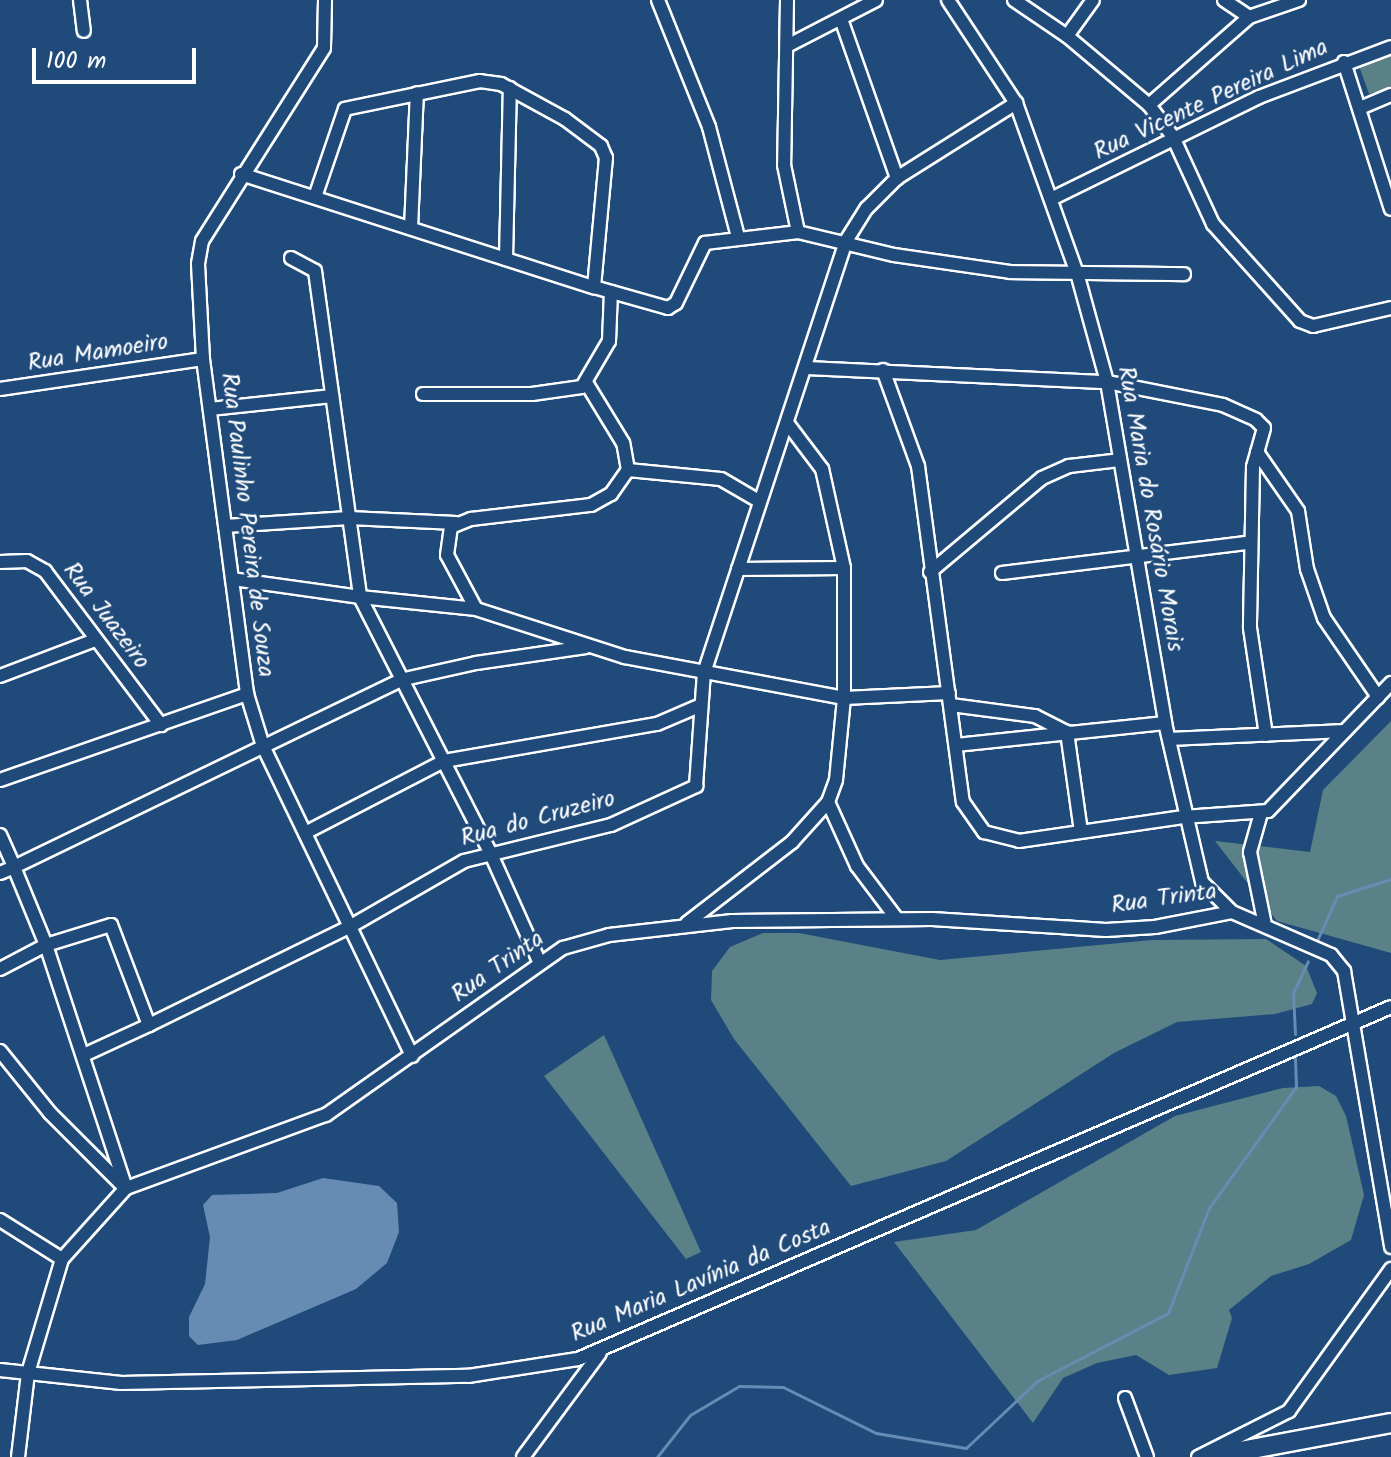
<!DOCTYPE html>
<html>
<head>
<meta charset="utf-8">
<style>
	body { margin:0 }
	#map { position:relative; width:1391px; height:1457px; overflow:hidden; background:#1f4a7a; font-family:Kalam,sans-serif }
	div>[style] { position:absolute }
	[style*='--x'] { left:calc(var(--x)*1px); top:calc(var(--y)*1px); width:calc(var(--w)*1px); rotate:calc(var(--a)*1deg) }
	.green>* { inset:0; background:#5a8187 }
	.water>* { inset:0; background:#668cb4 }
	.stream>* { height:3px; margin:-1.5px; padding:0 1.5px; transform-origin:1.5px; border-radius:1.5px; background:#668cb4 }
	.roads { filter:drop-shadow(2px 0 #fff) drop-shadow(-2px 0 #fff) drop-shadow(0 2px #fff) drop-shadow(0 -2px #fff) }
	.minor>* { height:12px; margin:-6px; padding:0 6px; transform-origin:6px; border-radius:6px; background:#1f4a7a }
	.secondary>* { height:18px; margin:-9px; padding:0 9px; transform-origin:9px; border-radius:9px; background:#1f4a7a }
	span { translate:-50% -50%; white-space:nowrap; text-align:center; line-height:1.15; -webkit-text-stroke:6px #1f4a7a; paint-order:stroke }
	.street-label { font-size:24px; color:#fff }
	.scale { position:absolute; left:32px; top:48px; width:164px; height:36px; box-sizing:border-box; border:4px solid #fff; border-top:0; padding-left:10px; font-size:24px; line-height:28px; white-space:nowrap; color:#fff; -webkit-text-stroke:6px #1f4a7a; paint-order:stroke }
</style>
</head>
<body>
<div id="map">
	<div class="green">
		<div style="clip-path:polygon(1391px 53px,1391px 88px,1369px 94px,1359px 66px)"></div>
		<div style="clip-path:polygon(1391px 721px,1391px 953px,1277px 921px,1215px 841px,1310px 852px,1323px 790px)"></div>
		<div style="clip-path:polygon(763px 933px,799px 933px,940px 960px,1152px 940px,1266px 939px,1306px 966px,1317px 993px,1312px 1004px,1275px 1014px,1177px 1022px,1114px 1053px,946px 1161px,851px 1186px,734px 1039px,711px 1000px,712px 971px,730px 947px)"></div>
		<div style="clip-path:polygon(604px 1035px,701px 1252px,686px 1259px,544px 1076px)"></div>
		<div style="clip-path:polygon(1319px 1086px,1336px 1096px,1346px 1116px,1364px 1195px,1351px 1240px,1309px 1264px,1271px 1276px,1229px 1310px,1232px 1318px,1217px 1368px,1169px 1375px,1136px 1355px,1097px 1363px,1063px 1378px,1033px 1423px,894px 1242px,976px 1230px,1175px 1116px,1283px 1088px)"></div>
	</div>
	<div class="water">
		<div style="clip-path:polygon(323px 1178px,379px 1186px,397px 1203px,399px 1232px,387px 1263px,356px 1289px,237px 1340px,198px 1345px,189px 1336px,189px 1317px,205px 1284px,210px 1237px,203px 1205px,212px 1195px,277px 1193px)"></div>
	</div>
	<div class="stream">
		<div style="--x:1315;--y:945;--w:54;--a:-65.8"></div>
		<div style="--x:1337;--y:896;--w:57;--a:-17.5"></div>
		<div style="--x:1295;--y:1034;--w:41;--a:-92.8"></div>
		<div style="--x:1293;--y:993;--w:35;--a:-65"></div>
		<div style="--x:657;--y:1457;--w:53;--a:-51.8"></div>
		<div style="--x:690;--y:1415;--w:57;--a:-30.6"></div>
		<div style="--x:739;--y:1386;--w:44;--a:1.3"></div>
		<div style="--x:783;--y:1387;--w:104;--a:26.3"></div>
		<div style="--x:876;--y:1433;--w:91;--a:9.5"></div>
		<div style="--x:966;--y:1448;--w:98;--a:-43.3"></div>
		<div style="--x:1037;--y:1381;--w:148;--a:-27.4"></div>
		<div style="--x:1168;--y:1313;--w:113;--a:-68.7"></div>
		<div style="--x:1209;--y:1208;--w:149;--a:-54.3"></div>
		<div style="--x:1296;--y:1087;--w:34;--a:-92"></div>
	</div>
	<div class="roads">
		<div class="minor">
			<div style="--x:80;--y:0;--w:31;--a:83"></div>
			<div style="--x:325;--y:0;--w:48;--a:91.2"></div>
			<div style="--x:324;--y:48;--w:228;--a:122.3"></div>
			<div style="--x:202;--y:241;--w:23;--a:100"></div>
			<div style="--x:198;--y:264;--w:95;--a:87"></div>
			<div style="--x:203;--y:359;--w:338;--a:82.5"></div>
			<div style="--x:247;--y:694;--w:54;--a:72.9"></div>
			<div style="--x:263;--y:746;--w:344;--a:64.3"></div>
			<div style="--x:658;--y:0;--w:137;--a:68.1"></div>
			<div style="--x:709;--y:127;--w:114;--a:75.2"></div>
			<div style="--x:787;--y:0;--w:165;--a:91"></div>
			<div style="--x:784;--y:165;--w:68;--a:78.2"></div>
			<div style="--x:948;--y:0;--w:123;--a:56.6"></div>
			<div style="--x:1016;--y:103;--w:181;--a:70.3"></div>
			<div style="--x:1077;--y:273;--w:113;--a:74.6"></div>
			<div style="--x:1107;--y:382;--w:346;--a:80.3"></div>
			<div style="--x:1165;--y:723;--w:163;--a:76.9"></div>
			<div style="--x:1202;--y:882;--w:42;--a:45"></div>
			<div style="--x:1232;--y:912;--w:108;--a:23.5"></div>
			<div style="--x:1331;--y:955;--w:21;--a:51"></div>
			<div style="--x:1344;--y:971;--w:280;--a:80.3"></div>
			<div style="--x:1014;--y:0;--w:64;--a:34.2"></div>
			<div style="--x:1067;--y:36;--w:107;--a:40.1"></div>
			<div style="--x:1149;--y:105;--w:40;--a:53"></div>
			<div style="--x:1173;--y:137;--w:96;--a:65.3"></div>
			<div style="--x:1213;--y:224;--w:130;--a:48.1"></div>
			<div style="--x:1300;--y:321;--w:14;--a:21"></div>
			<div style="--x:1313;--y:326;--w:80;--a:-13"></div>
			<div style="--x:1224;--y:0;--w:30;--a:34"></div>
			<div style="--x:841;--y:19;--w:169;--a:70.6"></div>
			<div style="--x:1067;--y:36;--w:44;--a:-54.2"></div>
			<div style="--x:787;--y:46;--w:100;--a:-27.3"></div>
			<div style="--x:1344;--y:62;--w:154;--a:72.3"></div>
			<div style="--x:1149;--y:105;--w:133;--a:-41.3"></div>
			<div style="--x:1249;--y:17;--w:53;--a:-18.8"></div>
			<div style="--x:1360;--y:108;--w:34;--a:-23"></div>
			<div style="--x:241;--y:174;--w:371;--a:17.8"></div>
			<div style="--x:594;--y:287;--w:130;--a:-84.7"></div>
			<div style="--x:606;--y:158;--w:13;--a:-113"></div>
			<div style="--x:601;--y:146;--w:45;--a:-143.1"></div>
			<div style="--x:565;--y:119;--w:73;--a:-151.3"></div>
			<div style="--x:501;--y:84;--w:21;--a:-172"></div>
			<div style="--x:480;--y:81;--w:138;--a:168.3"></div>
			<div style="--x:345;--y:109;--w:93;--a:108.8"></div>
			<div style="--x:1051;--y:199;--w:232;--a:-26.1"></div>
			<div style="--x:1259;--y:97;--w:141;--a:-20.7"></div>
			<div style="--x:411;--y:228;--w:135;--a:-87.5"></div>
			<div style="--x:291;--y:258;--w:27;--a:28"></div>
			<div style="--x:315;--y:271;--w:329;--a:82.1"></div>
			<div style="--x:360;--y:597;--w:117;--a:5.9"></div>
			<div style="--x:476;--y:609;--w:157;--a:17.9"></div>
			<div style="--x:625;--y:657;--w:223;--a:10.6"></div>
			<div style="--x:844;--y:698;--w:105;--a:-2.7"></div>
			<div style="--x:506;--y:259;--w:171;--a:-88.7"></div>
			<div style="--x:594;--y:287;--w:77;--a:15.8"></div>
			<div style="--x:668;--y:308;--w:9;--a:-32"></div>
			<div style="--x:676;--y:303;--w:67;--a:-64.2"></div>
			<div style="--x:705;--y:243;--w:94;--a:-6.7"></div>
			<div style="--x:798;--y:232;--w:99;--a:13.5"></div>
			<div style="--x:894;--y:255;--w:117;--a:8.3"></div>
			<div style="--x:1010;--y:272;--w:174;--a:0.7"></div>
			<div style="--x:807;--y:368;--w:300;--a:2.7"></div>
			<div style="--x:1107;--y:382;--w:118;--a:11.2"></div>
			<div style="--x:1223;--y:405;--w:36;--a:24"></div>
			<div style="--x:1256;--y:420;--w:11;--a:45"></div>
			<div style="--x:1264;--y:428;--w:41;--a:105.8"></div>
			<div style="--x:1253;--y:467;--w:161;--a:91.1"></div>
			<div style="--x:1250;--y:628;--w:108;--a:81.5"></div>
			<div style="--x:883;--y:370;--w:102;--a:70"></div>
			<div style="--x:918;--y:466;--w:339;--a:82.4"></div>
			<div style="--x:963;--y:802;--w:37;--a:55"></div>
			<div style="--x:984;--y:832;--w:36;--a:14"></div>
			<div style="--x:1019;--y:841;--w:166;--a:-8.3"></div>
			<div style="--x:1183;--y:817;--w:85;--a:-4"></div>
			<div style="--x:1268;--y:811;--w:178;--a:-46.1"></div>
			<div style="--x:0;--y:389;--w:205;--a:-8.4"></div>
			<div style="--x:423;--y:394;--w:109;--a:0"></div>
			<div style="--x:532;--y:394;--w:50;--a:-8"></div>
			<div style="--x:582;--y:387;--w:53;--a:-59.6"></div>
			<div style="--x:609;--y:341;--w:49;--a:-87.7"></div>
			<div style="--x:210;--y:409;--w:123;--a:-6.1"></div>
			<div style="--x:1257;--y:452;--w:72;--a:55.2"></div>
			<div style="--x:1298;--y:511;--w:59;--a:81.2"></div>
			<div style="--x:1307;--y:569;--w:52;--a:70.9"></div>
			<div style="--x:1324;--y:618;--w:96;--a:55.6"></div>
			<div style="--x:628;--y:470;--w:93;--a:5.5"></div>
			<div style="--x:721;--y:479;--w:42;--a:30.3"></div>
			<div style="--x:225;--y:526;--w:124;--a:-3.7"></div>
			<div style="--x:349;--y:518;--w:107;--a:2.7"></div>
			<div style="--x:0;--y:562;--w:27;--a:-2"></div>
			<div style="--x:27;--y:561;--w:21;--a:29"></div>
			<div style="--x:45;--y:571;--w:193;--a:53"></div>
			<div style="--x:738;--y:569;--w:106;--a:-0.5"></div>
			<div style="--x:930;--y:572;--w:146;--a:-40"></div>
			<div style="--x:1042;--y:478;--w:30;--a:-24"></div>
			<div style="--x:1069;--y:466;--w:51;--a:-6.7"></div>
			<div style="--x:1002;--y:573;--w:248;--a:-7"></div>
			<div style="--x:232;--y:579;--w:129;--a:8"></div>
			<div style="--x:360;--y:597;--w:286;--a:63"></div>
			<div style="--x:490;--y:852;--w:120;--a:65.8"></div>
			<div style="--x:476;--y:609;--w:61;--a:-118.2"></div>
			<div style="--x:447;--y:555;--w:28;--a:-82"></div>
			<div style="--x:451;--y:527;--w:22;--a:-22"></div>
			<div style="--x:471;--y:519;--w:121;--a:-6.7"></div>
			<div style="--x:591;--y:505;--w:23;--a:-29"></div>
			<div style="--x:611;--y:494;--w:29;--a:-55"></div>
			<div style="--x:628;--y:470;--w:27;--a:-100"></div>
			<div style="--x:623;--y:443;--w:69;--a:-121.4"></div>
			<div style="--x:0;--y:676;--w:102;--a:-20.8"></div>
			<div style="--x:951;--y:705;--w:85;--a:7.5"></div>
			<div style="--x:1035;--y:716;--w:36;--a:27"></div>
			<div style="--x:1067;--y:732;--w:100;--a:82"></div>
			<div style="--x:1169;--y:739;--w:176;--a:-2.6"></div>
			<div style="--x:956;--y:745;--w:210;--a:-6"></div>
			<div style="--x:0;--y:780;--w:262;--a:-19.2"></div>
			<div style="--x:828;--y:802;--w:70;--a:65.6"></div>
			<div style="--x:857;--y:866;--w:66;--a:53"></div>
			<div style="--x:1261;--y:813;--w:41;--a:105.8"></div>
			<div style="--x:1250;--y:852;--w:75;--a:78.4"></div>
			<div style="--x:305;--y:833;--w:157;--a:-27.4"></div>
			<div style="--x:444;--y:761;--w:216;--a:-9.9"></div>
			<div style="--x:657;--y:724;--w:46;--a:-23.2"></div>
			<div style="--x:0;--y:835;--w:35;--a:66"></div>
			<div style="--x:14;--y:867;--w:429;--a:-25.8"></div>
			<div style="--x:400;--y:680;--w:78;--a:-12.6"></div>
			<div style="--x:476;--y:663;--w:111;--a:-8.3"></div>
			<div style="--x:0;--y:873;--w:15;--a:-23"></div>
			<div style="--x:14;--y:867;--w:84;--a:67.7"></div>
			<div style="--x:46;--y:945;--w:256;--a:71.8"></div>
			<div style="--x:687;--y:923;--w:133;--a:-37.6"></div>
			<div style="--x:792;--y:842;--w:54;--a:-48"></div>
			<div style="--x:828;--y:802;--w:23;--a:-70"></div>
			<div style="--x:836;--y:780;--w:82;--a:-84.4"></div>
			<div style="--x:844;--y:698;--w:130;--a:-90"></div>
			<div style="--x:844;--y:568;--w:101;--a:-102.5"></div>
			<div style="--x:822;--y:469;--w:56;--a:-127.1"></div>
			<div style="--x:0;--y:969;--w:52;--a:-27.6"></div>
			<div style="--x:46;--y:945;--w:68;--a:-17.1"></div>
			<div style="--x:111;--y:925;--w:107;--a:69.2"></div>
			<div style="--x:149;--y:1025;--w:225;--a:-26.1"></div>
			<div style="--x:351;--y:926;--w:130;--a:-29.9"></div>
			<div style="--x:464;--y:861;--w:151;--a:-13.8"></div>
			<div style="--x:611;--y:825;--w:94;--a:-24.6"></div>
			<div style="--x:696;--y:786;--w:113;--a:-86"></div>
			<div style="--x:704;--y:673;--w:455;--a:-71.8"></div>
			<div style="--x:846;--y:241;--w:39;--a:-58"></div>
			<div style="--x:867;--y:208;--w:42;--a:-45"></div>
			<div style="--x:897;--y:178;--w:141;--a:-32.2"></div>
			<div style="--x:0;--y:1051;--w:80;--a:51.1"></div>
			<div style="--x:50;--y:1113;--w:103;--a:45"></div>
			<div style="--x:86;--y:1054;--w:69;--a:-24.7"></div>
			<div style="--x:0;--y:1220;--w:73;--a:32.2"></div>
			<div style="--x:0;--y:1370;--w:122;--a:6.1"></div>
			<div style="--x:121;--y:1383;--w:347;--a:-1.2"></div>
			<div style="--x:468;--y:1376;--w:111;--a:-8.8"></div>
			<div style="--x:578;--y:1359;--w:886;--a:-23.41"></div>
			<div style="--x:1125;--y:1398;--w:63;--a:69.6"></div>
			<div style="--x:18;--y:1457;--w:85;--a:-83.2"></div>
			<div style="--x:28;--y:1373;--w:119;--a:-73.4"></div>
			<div style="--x:62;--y:1259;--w:96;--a:-48"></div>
			<div style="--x:126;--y:1188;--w:213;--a:-20.1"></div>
			<div style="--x:326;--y:1115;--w:290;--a:-35.2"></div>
			<div style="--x:563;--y:948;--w:48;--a:-15.8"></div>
			<div style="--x:609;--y:935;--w:124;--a:-6.5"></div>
			<div style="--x:732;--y:921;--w:200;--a:-0.6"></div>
			<div style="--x:932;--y:919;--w:174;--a:3.6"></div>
			<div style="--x:1106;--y:930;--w:49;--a:-3.5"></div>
			<div style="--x:1155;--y:927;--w:78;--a:-11"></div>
			<div style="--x:523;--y:1457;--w:129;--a:-53.5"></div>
			<div style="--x:1198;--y:1457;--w:102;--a:-26.8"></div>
			<div style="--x:1289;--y:1411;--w:175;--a:-54.3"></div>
		</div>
		<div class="secondary">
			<div style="--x:1209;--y:1457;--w:185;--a:-10.6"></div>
		</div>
	</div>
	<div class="street-label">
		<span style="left:1211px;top:100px;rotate:-25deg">Rua Vicente Pereira Lima</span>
		<span style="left:98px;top:353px;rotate:-9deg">Rua Mamoeiro</span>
		<span style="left:1150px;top:509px;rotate:80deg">Rua Maria do Rosário Morais</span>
		<span style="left:247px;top:525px;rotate:83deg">Rua Paulinho Pereira de Souza</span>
		<span style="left:106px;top:616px;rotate:53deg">Rua Juazeiro</span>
		<span style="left:538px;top:819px;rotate:-15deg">Rua do Cruzeiro</span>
		<span style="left:1164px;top:899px;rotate:-8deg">Rua Trinta</span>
		<span style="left:498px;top:967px;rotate:-35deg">Rua Trinta</span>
		<span style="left:701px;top:1281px;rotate:-23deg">Rua Maria Lavínia da Costa</span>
	</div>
	<div class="scale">100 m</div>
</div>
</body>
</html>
